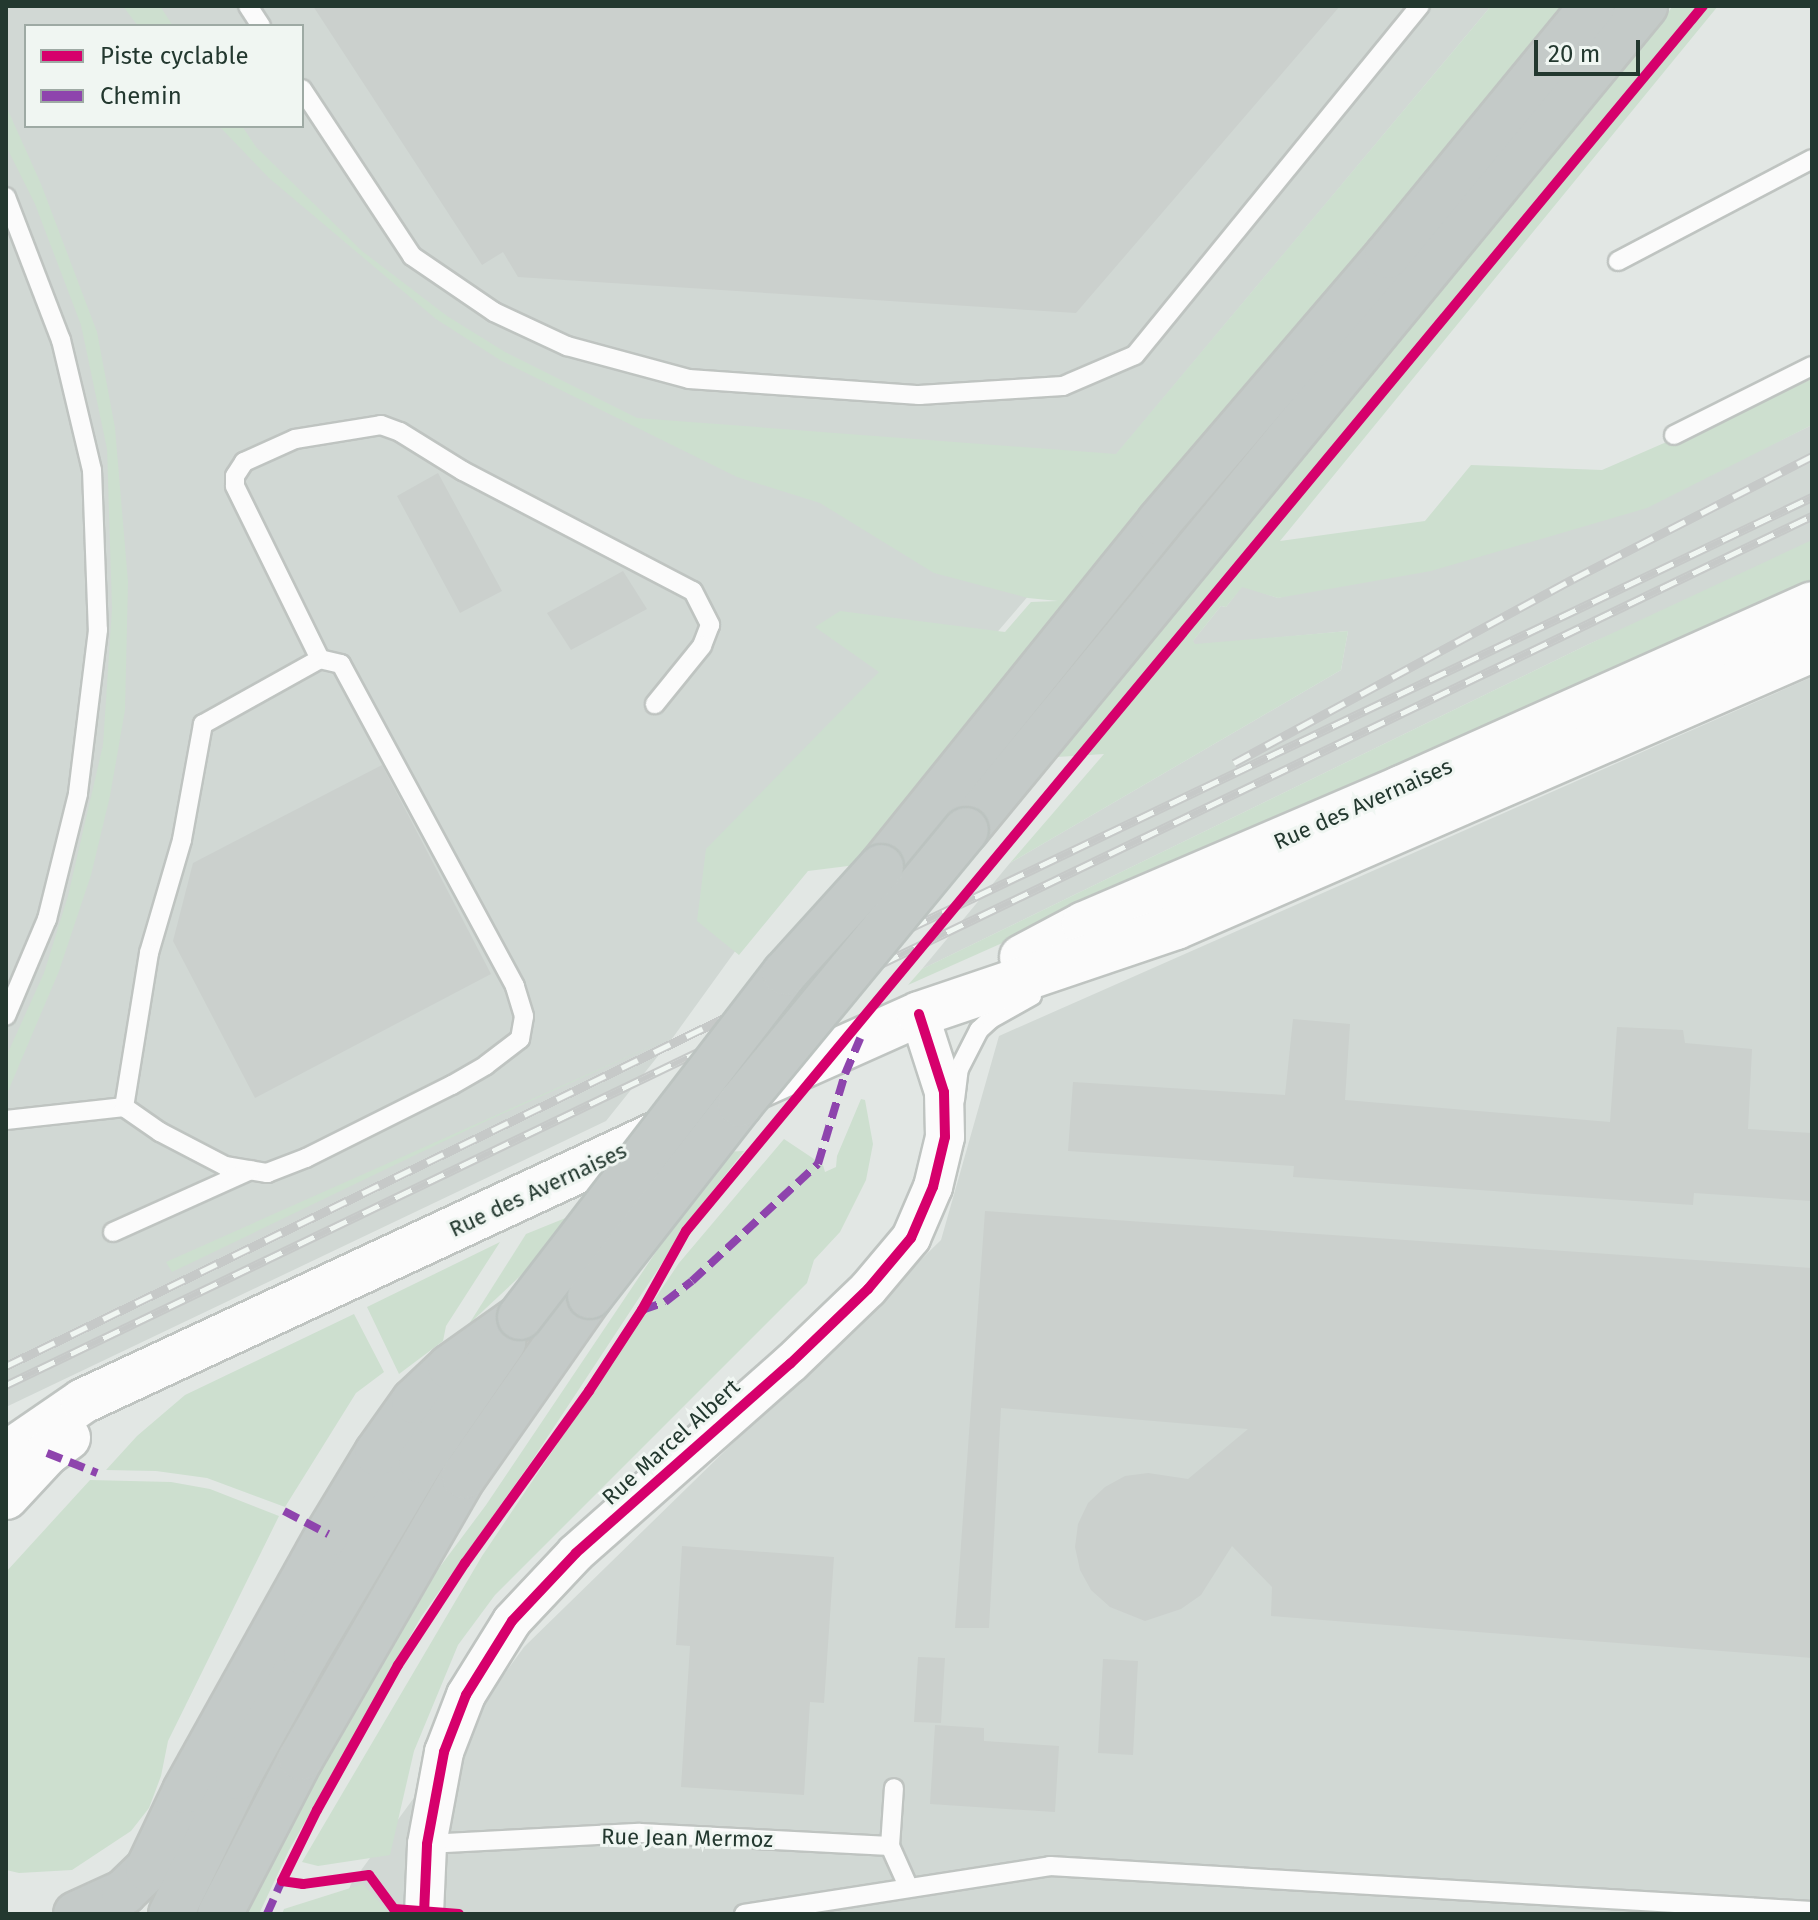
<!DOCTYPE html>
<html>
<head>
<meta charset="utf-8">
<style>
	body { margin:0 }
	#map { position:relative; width:1818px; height:1920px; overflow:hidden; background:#e2e7e4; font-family:"Fira Sans",sans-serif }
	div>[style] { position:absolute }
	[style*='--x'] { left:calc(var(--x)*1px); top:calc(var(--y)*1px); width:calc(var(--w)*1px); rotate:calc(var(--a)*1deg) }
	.built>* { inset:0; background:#d1d8d4 }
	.green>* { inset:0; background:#cddfcf }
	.building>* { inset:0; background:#cbd0cd }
	.roads { filter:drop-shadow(2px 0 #bfc4c1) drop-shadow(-2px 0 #bfc4c1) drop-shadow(0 2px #bfc4c1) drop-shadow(0 -2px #bfc4c1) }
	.service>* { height:18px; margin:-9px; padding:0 9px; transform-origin:9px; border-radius:9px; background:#fbfbfb }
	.minor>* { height:38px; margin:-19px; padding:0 19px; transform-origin:19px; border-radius:19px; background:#fbfbfb }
	.secondary>* { height:44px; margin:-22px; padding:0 22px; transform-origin:22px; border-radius:22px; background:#fbfbfb }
	.trunk>* { height:44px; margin:-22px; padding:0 22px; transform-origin:22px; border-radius:22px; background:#c4cac8 }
	.rail>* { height:9px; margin-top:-4.5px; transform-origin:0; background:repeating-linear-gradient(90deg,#f0f6f2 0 18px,#c6c9c8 0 36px); box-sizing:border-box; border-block:2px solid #c6c9c8 }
	.bridges { filter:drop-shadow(2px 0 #bcc3c0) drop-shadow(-2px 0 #bcc3c0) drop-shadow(0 2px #bcc3c0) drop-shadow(0 -2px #bcc3c0) }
	.trunk-bridge>* { height:44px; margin:-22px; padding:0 22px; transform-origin:22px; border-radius:22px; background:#c4cac8 }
	.quiet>* { height:8px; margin-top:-4px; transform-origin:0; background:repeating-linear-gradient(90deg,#8e44ad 0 16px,transparent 0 24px) }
	.cycleway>* { height:10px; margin:-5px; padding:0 5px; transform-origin:5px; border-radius:5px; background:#d6006c }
	span { translate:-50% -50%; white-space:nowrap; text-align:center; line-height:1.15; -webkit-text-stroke:6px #f0f6f2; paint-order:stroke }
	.street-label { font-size:22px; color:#23382f }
	.frame { position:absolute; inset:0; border:8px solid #23382f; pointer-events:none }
	.legend { position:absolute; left:24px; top:24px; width:280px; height:104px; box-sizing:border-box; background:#f0f6f2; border:2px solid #9eaaa4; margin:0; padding:10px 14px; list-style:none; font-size:24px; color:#23382f }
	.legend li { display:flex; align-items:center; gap:16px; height:40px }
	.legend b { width:40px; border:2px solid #9eaaa4 }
	.scale { position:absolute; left:1534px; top:40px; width:106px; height:36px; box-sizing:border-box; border:4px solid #23382f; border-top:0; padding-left:10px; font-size:24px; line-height:28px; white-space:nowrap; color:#23382f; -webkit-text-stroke:6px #f0f6f2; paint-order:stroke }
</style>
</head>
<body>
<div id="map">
	<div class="built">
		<div style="clip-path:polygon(evenodd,6px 6px,1491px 6px,1039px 547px,1073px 544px,798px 864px,674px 1036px,606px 1121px,6px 1407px,6px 6px,26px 26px,302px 26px,302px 126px,26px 126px,26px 26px)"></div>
		<div style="clip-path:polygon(1812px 425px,1812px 548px,1589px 644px,922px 969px,1010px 863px,1341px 670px,1348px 631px,1195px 645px,1192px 642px,1221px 606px,1226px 607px,1242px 586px,1278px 598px,1696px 481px)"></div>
		<div style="clip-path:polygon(1812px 677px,1812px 1914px,339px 1914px,351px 1884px,524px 1647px,941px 1240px,999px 1036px)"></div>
	</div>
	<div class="green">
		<div style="clip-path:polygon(123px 6px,160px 6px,173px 26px,138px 26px)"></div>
		<div style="clip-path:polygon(1491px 6px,1564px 6px,856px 865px,808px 871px,739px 955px,697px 921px,706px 849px,879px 672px,815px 627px,840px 611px,1005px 632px,1031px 602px,1058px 601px,1028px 598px,934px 573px,820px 503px,737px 477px,500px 360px,436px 319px,269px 178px,219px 126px,242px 126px,256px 147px,362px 251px,447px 316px,505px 352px,637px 418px,1116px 454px)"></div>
		<div style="clip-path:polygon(1673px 6px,1718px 6px,1280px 541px,1425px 521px,1471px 465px,1602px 470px,1812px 379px,1812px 425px,1647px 508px,1431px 571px,1278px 598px,1242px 587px,1226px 607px,1221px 606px,1193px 641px,1195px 644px,1348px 631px,1341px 670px,1010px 863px,1104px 754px,1057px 757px,1199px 577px,1536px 177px)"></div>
		<div style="clip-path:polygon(6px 106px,41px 184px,97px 332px,115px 428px,128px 582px,125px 710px,110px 796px,91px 875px,59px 971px,6px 1096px,6px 1057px,44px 973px,68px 896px,103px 745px,112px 609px,107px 449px,81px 325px,35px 204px,6px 146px)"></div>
		<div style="clip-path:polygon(1812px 540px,1812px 582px,908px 985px,922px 969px,1589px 644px)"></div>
		<div style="clip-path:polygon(674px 1036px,482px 1123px,172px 1272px,166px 1262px)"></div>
		<div style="clip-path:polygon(861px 1099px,865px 1100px,873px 1144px,866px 1180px,840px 1232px,814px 1260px,807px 1283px,495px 1595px,458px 1645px,414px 1751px,390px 1855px,318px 1866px,302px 1862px,482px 1556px,679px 1263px,784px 1139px,823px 1165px,825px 1172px,836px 1167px,837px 1156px)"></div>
		<div style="clip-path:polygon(744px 1151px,693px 1216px,531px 1462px,421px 1617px,289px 1850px,259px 1914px,243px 1914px,404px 1615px,486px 1505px,723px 1152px)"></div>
		<div style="clip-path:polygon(568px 1217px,531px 1266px,469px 1324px,526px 1234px)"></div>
		<div style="clip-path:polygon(500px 1242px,446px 1326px,443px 1341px,399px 1374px,367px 1307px)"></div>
		<div style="clip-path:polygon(354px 1314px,384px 1372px,356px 1393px,285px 1507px,207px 1478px,156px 1471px,106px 1470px,137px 1436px,185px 1395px)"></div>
		<div style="clip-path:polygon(90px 1480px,171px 1482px,210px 1489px,279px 1516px,168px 1741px,161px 1776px,149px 1808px,131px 1831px,72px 1870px,19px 1873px,6px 1870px,6px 1572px)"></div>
		<div style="clip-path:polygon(363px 1884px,390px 1914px,282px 1914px,284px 1909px)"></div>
	</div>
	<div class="building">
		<div style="clip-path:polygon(313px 6px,1340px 6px,1076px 313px,518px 277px,503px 252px,482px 265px)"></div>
		<div style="clip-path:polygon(438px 473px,502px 591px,460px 613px,397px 496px)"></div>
		<div style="clip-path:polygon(623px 571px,647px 609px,571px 650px,547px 613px)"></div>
		<div style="clip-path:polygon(382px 765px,491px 974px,255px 1098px,173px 941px,193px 863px)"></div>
		<div style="clip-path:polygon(1293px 1019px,1350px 1024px,1345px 1100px,1610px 1122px,1617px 1027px,1683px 1030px,1685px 1043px,1752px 1049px,1748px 1129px,1812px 1133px,1812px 1201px,1694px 1193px,1693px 1205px,1293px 1177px,1294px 1166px,1068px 1151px,1073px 1082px,1285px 1095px)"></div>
		<div style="clip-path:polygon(985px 1211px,1812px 1268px,1812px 1658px,1271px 1616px,1272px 1587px,1232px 1546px,1201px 1595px,1181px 1609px,1145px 1621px,1110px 1607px,1091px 1590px,1080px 1570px,1075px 1547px,1078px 1524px,1088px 1503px,1105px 1487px,1125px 1476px,1148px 1473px,1188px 1479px,1248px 1429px,1001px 1408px,989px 1628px,955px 1628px)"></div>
		<div style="clip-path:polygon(682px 1546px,834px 1557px,824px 1703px,810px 1702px,804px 1795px,681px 1787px,690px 1646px,676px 1645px)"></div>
		<div style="clip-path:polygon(918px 1657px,945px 1658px,941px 1723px,914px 1722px)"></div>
		<div style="clip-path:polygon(1103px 1659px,1138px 1661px,1133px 1755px,1098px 1753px)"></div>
		<div style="clip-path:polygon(935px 1725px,984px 1728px,984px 1741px,1059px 1746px,1055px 1812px,930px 1804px)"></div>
	</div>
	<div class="roads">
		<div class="service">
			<div style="--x:248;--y:6;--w:24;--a:57"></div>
			<div style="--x:302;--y:89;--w:200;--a:56.6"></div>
			<div style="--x:412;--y:256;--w:99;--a:34.3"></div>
			<div style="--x:494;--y:312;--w:81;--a:25"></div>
			<div style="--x:567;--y:346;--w:126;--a:15.1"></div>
			<div style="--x:689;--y:379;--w:231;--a:4"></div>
			<div style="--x:919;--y:395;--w:144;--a:-3.6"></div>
			<div style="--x:1063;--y:386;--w:78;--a:-23.3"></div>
			<div style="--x:1135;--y:355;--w:451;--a:-50.8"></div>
			<div style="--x:6;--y:197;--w:153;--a:69"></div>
			<div style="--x:61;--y:340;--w:134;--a:76.6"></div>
			<div style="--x:92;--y:470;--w:160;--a:87.9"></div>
			<div style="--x:98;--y:630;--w:165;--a:97"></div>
			<div style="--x:78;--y:794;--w:129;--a:103.9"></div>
			<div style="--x:47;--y:919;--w:105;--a:112.9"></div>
			<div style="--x:1618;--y:261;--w:219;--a:-27.7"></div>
			<div style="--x:1674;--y:435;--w:154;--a:-26.6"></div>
			<div style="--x:320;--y:659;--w:193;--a:-116.2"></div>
			<div style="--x:235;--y:486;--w:10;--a:-90"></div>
			<div style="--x:235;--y:476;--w:17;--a:-57"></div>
			<div style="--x:244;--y:462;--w:56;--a:-24.3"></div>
			<div style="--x:295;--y:439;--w:87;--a:-9.2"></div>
			<div style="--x:381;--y:425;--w:20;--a:20"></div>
			<div style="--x:400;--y:432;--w:74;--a:31.8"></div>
			<div style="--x:463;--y:471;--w:259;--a:27.6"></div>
			<div style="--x:693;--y:591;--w:38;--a:63"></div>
			<div style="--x:710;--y:625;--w:22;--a:111"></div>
			<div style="--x:702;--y:646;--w:75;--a:129"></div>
			<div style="--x:955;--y:1100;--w:31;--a:-83"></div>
			<div style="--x:959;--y:1069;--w:44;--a:-62.9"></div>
			<div style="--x:979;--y:1030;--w:16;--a:-43"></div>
			<div style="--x:991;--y:1019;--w:47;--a:-29.3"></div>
			<div style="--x:6;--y:1120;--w:119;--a:-6.3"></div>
			<div style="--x:124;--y:1107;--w:44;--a:34.8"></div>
			<div style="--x:160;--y:1132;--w:73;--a:27.6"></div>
			<div style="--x:225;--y:1166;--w:43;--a:9.5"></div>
			<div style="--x:267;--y:1173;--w:42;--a:-21"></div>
			<div style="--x:306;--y:1158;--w:163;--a:-26.6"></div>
			<div style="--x:452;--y:1085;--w:39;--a:-30"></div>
			<div style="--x:486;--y:1065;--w:43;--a:-37.4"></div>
			<div style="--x:520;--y:1039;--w:23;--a:-80"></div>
			<div style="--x:524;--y:1016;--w:31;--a:-107"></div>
			<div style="--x:515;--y:986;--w:366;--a:-118.4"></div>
			<div style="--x:341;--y:664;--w:22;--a:-167"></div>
			<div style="--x:320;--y:659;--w:134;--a:150.9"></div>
			<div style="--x:203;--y:724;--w:118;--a:100.3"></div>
			<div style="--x:182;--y:840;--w:118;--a:106.3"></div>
			<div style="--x:149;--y:953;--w:156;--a:99.2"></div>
			<div style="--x:113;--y:1232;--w:151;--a:-24.2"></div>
			<div style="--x:427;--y:1844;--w:213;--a:-3"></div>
			<div style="--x:640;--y:1833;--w:250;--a:3"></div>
			<div style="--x:890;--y:1846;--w:58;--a:-86.1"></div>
			<div style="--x:890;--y:1846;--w:44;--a:65.8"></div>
			<div style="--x:744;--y:1914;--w:310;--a:-8.9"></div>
			<div style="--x:1050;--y:1866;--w:763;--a:3.38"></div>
		</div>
		<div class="minor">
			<div style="--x:424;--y:1914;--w:70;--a:-87.5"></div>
			<div style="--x:427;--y:1844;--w:94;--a:-79.5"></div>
			<div style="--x:444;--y:1752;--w:61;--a:-68.9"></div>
			<div style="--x:466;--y:1695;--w:87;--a:-58.1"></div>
			<div style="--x:512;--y:1621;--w:93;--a:-46.7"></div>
			<div style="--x:576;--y:1553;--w:286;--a:-41.5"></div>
			<div style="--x:790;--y:1364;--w:108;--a:-43.9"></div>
			<div style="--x:868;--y:1289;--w:67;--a:-49.9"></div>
			<div style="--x:911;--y:1238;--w:56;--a:-66.7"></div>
			<div style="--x:933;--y:1187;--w:51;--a:-76.5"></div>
			<div style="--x:945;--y:1137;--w:45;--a:-91.3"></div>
			<div style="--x:944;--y:1092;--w:82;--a:-107.8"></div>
		</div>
		<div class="secondary">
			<div style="--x:1022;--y:957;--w:70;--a:-28"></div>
			<div style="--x:1084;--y:924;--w:345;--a:-23.2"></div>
			<div style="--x:1401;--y:788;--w:450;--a:-24.1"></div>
			<div style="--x:747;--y:1091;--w:188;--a:-24.1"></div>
			<div style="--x:919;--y:1014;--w:271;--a:-18.7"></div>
			<div style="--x:1176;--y:927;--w:694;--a:-23.53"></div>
			<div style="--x:6;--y:1454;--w:93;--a:-34.5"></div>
			<div style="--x:83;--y:1401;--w:652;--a:-24.95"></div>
			<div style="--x:6;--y:1497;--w:60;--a:-47"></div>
			<div style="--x:47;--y:1453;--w:26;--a:-36"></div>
		</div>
		<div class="trunk">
			<div style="--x:966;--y:830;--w:1068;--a:-50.51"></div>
			<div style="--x:881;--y:867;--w:443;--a:-51.1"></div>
			<div style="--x:1159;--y:522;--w:350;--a:-49.4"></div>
			<div style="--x:1387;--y:256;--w:323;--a:-50.6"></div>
			<div style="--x:76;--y:1914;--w:53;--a:-24.6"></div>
			<div style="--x:124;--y:1892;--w:33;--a:-44"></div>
			<div style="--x:148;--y:1869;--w:86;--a:-64.6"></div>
			<div style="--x:185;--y:1791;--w:294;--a:-60.9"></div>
			<div style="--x:328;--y:1534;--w:95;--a:-58.8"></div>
			<div style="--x:377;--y:1453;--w:64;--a:-54.6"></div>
			<div style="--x:414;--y:1401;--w:50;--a:-43.4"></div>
			<div style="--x:450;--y:1367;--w:86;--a:-35.5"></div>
			<div style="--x:171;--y:1914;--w:153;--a:-63.9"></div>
			<div style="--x:238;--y:1777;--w:141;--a:-61.1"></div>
			<div style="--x:306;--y:1654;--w:225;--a:-59.2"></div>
			<div style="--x:421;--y:1461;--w:145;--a:-55.4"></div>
			<div style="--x:220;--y:1914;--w:176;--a:-62.6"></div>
			<div style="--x:301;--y:1758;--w:326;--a:-60"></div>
			<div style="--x:464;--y:1476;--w:220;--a:-55"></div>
		</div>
	</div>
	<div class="rail">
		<div style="--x:1234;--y:763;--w:386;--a:-28.5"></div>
		<div style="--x:1573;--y:579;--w:269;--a:-27.2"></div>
		<div style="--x:6;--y:1366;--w:1005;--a:-25.85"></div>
		<div style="--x:910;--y:928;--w:1000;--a:-25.54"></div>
		<div style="--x:6;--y:1385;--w:2004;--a:-25.7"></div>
	</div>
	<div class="bridges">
		<div class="trunk-bridge">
			<div style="--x:590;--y:1296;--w:244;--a:-52"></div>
			<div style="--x:740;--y:1104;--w:355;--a:-50.5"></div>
			<div style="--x:520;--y:1317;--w:434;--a:-52.4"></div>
			<div style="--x:785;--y:973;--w:143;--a:-47.8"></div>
		</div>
	</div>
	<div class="quiet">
		<div style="--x:642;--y:1310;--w:24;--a:-19"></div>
		<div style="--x:665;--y:1302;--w:34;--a:-38"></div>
		<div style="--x:692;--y:1281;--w:172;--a:-42.9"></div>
		<div style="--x:818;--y:1164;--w:94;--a:-73.3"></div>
		<div style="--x:845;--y:1074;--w:39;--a:-67"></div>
		<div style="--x:47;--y:1453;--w:54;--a:21.8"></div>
		<div style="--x:284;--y:1511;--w:50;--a:27.6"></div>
		<div style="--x:267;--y:1914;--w:36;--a:-66"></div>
	</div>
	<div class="cycleway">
		<div style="--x:424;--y:1914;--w:70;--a:-87.5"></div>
		<div style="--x:427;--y:1844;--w:94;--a:-79.5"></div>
		<div style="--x:444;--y:1752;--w:61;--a:-68.9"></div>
		<div style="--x:466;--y:1695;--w:87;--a:-58.1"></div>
		<div style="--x:512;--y:1621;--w:93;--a:-46.7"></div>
		<div style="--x:576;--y:1553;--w:286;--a:-41.5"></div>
		<div style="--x:790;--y:1364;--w:108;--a:-43.9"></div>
		<div style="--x:868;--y:1289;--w:67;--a:-49.9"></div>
		<div style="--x:911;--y:1238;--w:56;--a:-66.7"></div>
		<div style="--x:933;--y:1187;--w:51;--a:-76.5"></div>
		<div style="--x:945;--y:1137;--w:45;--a:-91.3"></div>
		<div style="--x:944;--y:1092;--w:82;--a:-107.8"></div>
		<div style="--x:459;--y:1914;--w:65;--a:-175.6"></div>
		<div style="--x:394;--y:1909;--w:42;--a:-126.3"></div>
		<div style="--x:369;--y:1875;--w:67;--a:172.2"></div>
		<div style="--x:303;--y:1884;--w:21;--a:-172"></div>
		<div style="--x:282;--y:1881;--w:79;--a:-63.8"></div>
		<div style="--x:317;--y:1810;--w:166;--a:-60.8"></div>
		<div style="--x:398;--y:1665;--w:122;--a:-56.7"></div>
		<div style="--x:465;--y:1563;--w:212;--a:-54.2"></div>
		<div style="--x:589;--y:1391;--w:97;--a:-56.8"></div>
		<div style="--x:642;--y:1310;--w:90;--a:-60.9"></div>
		<div style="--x:686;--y:1231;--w:1592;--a:-50.3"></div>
	</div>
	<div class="street-label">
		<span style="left:1363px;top:804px;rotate:-24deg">Rue des Avernaises</span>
		<span style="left:538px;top:1190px;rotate:-25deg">Rue des Avernaises</span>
		<span style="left:671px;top:1442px;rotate:-42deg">Rue Marcel Albert</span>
		<span style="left:687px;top:1838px;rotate:1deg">Rue Jean Mermoz</span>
	</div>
	<div class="frame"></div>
	<ul class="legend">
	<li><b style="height:10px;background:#d6006c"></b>Piste cyclable</li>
	<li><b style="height:10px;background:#8e44ad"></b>Chemin</li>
	</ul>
	<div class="scale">20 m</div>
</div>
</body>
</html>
